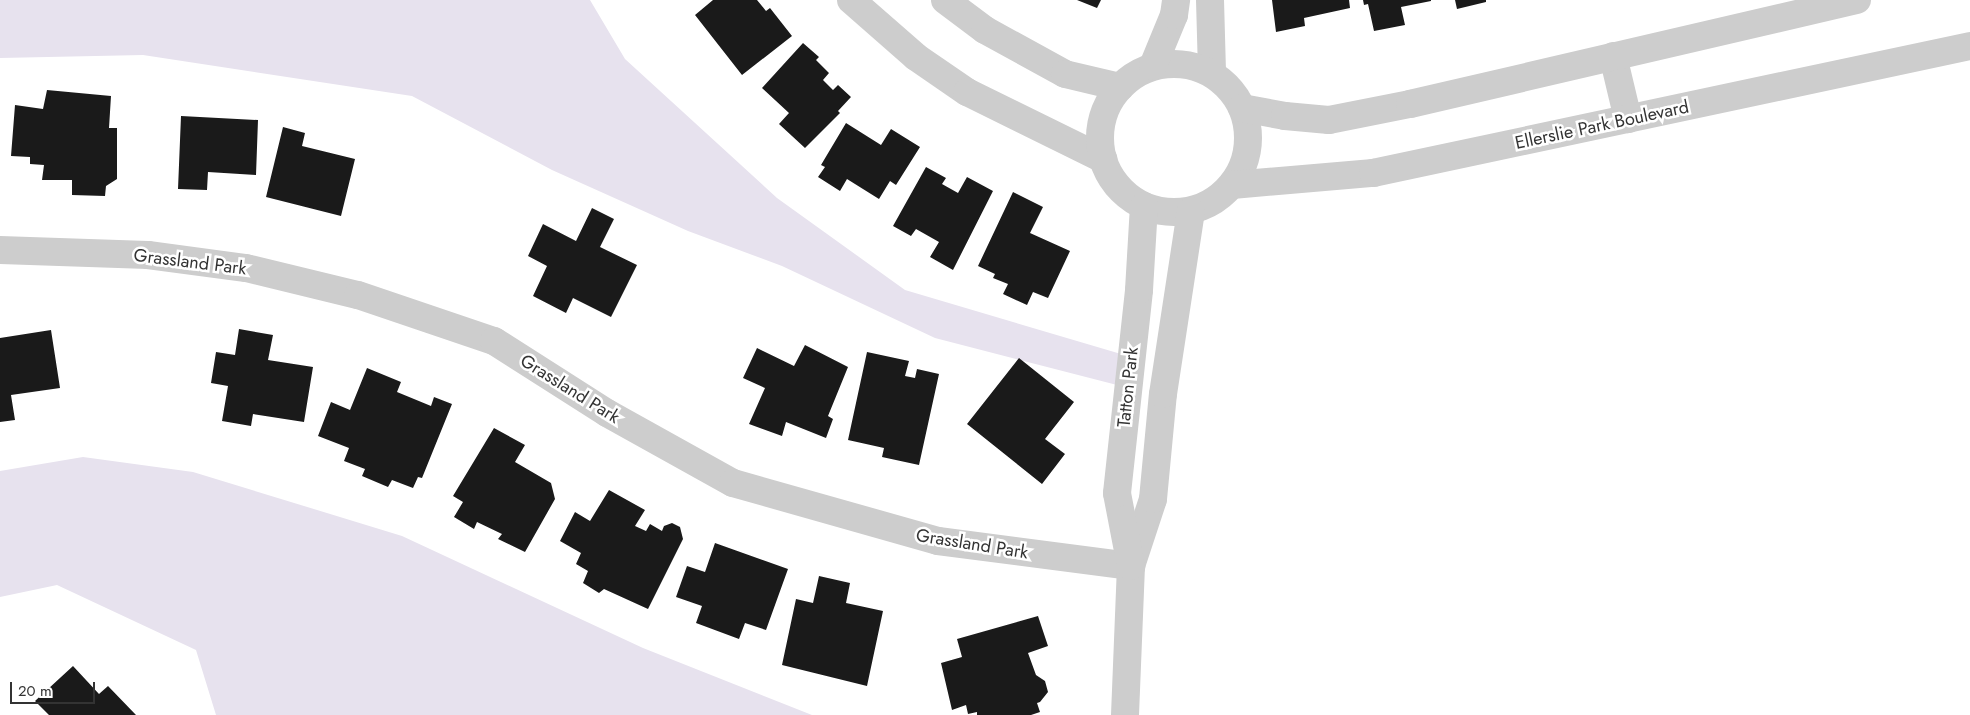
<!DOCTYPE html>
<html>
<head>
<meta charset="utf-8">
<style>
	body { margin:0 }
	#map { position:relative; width:1970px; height:715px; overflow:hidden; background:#fff; font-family:Jost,sans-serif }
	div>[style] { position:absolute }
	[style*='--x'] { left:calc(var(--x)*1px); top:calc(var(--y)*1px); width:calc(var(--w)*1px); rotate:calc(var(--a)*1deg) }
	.green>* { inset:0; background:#e7e2ee }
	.building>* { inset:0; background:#1a1a1a }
	.minor>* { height:28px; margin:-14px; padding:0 14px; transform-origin:14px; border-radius:14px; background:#cdcdcd }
	.minor>.ring { margin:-14px; padding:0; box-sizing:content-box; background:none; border:28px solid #cdcdcd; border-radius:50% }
	span { translate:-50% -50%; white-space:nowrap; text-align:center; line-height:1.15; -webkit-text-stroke:5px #fff; paint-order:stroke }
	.street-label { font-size:18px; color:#333 }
	.scale { position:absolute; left:10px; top:682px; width:85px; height:22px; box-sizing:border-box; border:2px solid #333; border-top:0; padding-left:6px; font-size:15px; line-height:18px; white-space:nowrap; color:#333; -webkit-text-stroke:4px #fff; paint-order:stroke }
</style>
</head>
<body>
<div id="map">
	<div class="green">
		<div style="clip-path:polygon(0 0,590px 0,625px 59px,777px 198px,905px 290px,1121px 354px,1117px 385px,935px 338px,782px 266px,688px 231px,552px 170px,412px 96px,143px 55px,0 58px)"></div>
		<div style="clip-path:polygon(83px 457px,193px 472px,402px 536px,643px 648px,812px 715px,216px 715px,196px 650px,57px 585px,0 597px,0 471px)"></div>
	</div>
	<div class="building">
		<div style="clip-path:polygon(713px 0,757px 0,766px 11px,770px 8px,792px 36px,742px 75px,695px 15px)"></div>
		<div style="clip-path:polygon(1077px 0,1101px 0,1097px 8px)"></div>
		<div style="clip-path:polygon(1272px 0,1349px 0,1350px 8px,1304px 18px,1305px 26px,1276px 32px)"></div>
		<div style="clip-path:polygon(1363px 0,1431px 0,1431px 1px,1401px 7px,1405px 25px,1374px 31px,1368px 4px,1364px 5px)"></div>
		<div style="clip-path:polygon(1455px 0,1486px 0,1486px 2px,1457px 9px)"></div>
		<div style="clip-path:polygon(803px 43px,819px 57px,816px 60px,829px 73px,823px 80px,833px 90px,838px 85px,851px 97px,838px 111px,840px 113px,805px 148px,779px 124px,789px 113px,762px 88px)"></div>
		<div style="clip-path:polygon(47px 90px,111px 96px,109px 128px,117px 128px,117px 179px,106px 186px,105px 196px,72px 195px,72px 180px,42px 180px,44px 165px,30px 164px,30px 157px,11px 156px,15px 105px,43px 109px)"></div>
		<div style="clip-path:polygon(181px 116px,258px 120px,256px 175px,208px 172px,207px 190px,178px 189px)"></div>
		<div style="clip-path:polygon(846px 123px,881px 145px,891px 129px,920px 147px,896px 185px,890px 181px,879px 199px,847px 179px,840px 191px,818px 177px,825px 167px,821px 165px)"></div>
		<div style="clip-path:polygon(283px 127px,305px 133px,302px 146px,355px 159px,341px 216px,266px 197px)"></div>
		<div style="clip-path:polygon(926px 167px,946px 178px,942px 184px,958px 193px,967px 177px,993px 191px,953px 270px,930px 257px,939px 242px,916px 229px,911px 236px,893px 226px)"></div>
		<div style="clip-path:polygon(1013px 192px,1043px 207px,1030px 233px,1070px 251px,1048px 298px,1033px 292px,1027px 305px,1003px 294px,1008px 284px,993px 278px,995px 274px,978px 266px)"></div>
		<div style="clip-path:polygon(592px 208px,614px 219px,600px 247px,637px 265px,611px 317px,573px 298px,566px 313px,533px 296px,547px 266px,528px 256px,543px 224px,576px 241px)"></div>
		<div style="clip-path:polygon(239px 329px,273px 335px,268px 360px,313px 367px,304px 422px,253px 414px,251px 426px,222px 421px,228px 386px,211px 383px,216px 352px,235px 355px)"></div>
		<div style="clip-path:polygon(51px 330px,60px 388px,11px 395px,15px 420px,0 422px,0 338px)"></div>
		<div style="clip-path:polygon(805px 345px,848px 367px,828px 416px,833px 419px,826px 438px,786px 422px,782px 436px,749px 424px,765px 388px,743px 378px,757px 348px,794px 366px)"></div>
		<div style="clip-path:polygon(867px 352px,909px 361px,905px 376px,915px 378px,917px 369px,939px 374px,919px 465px,882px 457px,884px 448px,848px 440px)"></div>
		<div style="clip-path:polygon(1019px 358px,1074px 402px,1045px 439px,1065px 454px,1042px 484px,967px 424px)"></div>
		<div style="clip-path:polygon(367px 368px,401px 382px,397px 392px,431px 406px,434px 397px,452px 404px,422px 478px,418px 477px,413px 488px,392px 480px,388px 487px,362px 476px,365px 469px,344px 461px,349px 448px,318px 436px,331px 402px,350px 410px)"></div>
		<div style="clip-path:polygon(494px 428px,525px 445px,515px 462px,551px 483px,555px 499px,525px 552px,498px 539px,502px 534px,477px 522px,474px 529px,454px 517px,463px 502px,453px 496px)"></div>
		<div style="clip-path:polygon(609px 490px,645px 510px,635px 526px,646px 531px,650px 524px,662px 531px,664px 526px,672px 523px,680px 527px,683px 539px,648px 609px,604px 589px,599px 593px,583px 583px,588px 571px,576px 564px,581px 553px,560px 541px,575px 512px,590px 521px)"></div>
		<div style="clip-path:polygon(715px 543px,788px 569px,766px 630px,745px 623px,739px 639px,696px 623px,702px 606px,676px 597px,687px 566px,705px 572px)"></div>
		<div style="clip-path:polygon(819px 576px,850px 583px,846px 603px,883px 611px,867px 686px,782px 665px,796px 599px,813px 603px)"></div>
		<div style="clip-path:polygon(1038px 616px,1048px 646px,1028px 653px,1036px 675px,1045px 681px,1048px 692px,1040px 702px,1037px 703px,1040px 712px,1031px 715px,977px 715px,977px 712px,968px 714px,966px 705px,952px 710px,941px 663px,962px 657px,957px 639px)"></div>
		<div style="clip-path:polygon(73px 666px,99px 694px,108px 686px,136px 715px,49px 715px,35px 701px)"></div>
	</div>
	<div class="minor">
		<div style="--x:851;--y:0;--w:86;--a:41.2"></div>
		<div style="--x:916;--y:57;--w:62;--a:34.5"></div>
		<div style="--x:967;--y:92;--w:152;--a:26.2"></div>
		<div style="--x:945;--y:0;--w:50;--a:36.9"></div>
		<div style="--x:985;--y:30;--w:91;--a:28.8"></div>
		<div style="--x:1065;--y:74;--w:57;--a:13.3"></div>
		<div style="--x:1210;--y:0;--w:73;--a:88.4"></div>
		<div style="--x:1613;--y:56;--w:65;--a:76.6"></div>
		<div class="ring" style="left:1100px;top:64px;width:120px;height:120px"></div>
		<div style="--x:1153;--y:66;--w:55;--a:-67.6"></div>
		<div style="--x:1174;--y:15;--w:15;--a:-82"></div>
		<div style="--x:1242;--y:108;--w:44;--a:10.5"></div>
		<div style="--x:1285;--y:116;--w:44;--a:5.2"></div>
		<div style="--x:1329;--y:120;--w:83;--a:-11.2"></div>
		<div style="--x:1410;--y:104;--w:459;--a:-13.1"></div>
		<div style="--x:1232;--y:185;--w:142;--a:-4.9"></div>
		<div style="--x:1373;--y:173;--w:610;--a:-12.01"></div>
		<div style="--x:0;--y:250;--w:148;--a:1.9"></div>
		<div style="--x:148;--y:255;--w:99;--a:7.6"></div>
		<div style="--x:246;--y:268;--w:115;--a:13.6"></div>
		<div style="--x:358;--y:295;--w:144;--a:18.7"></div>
		<div style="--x:494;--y:341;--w:134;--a:32.5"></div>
		<div style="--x:607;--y:413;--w:144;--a:29.1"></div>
		<div style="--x:733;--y:483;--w:213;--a:15.8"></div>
		<div style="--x:938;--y:541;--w:195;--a:7.4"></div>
		<div style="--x:1132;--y:563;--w:67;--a:-71.8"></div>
		<div style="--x:1153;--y:499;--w:105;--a:-84.6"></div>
		<div style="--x:1163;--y:394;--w:185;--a:-81.3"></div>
		<div style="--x:1125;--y:715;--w:149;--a:-87.7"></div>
		<div style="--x:1131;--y:566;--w:74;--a:-100.9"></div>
		<div style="--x:1117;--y:493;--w:204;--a:-83.8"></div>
		<div style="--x:1139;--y:290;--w:84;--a:-86.6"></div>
	</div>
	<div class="street-label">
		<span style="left:1602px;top:125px;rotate:-12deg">Ellerslie Park Boulevard</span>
		<span style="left:190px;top:262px;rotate:7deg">Grassland Park</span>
		<span style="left:1128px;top:387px;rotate:-84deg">Tatton Park</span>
		<span style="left:570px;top:389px;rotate:32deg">Grassland Park</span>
		<span style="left:972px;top:544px;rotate:9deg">Grassland Park</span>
	</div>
	<div class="scale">20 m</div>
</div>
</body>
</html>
